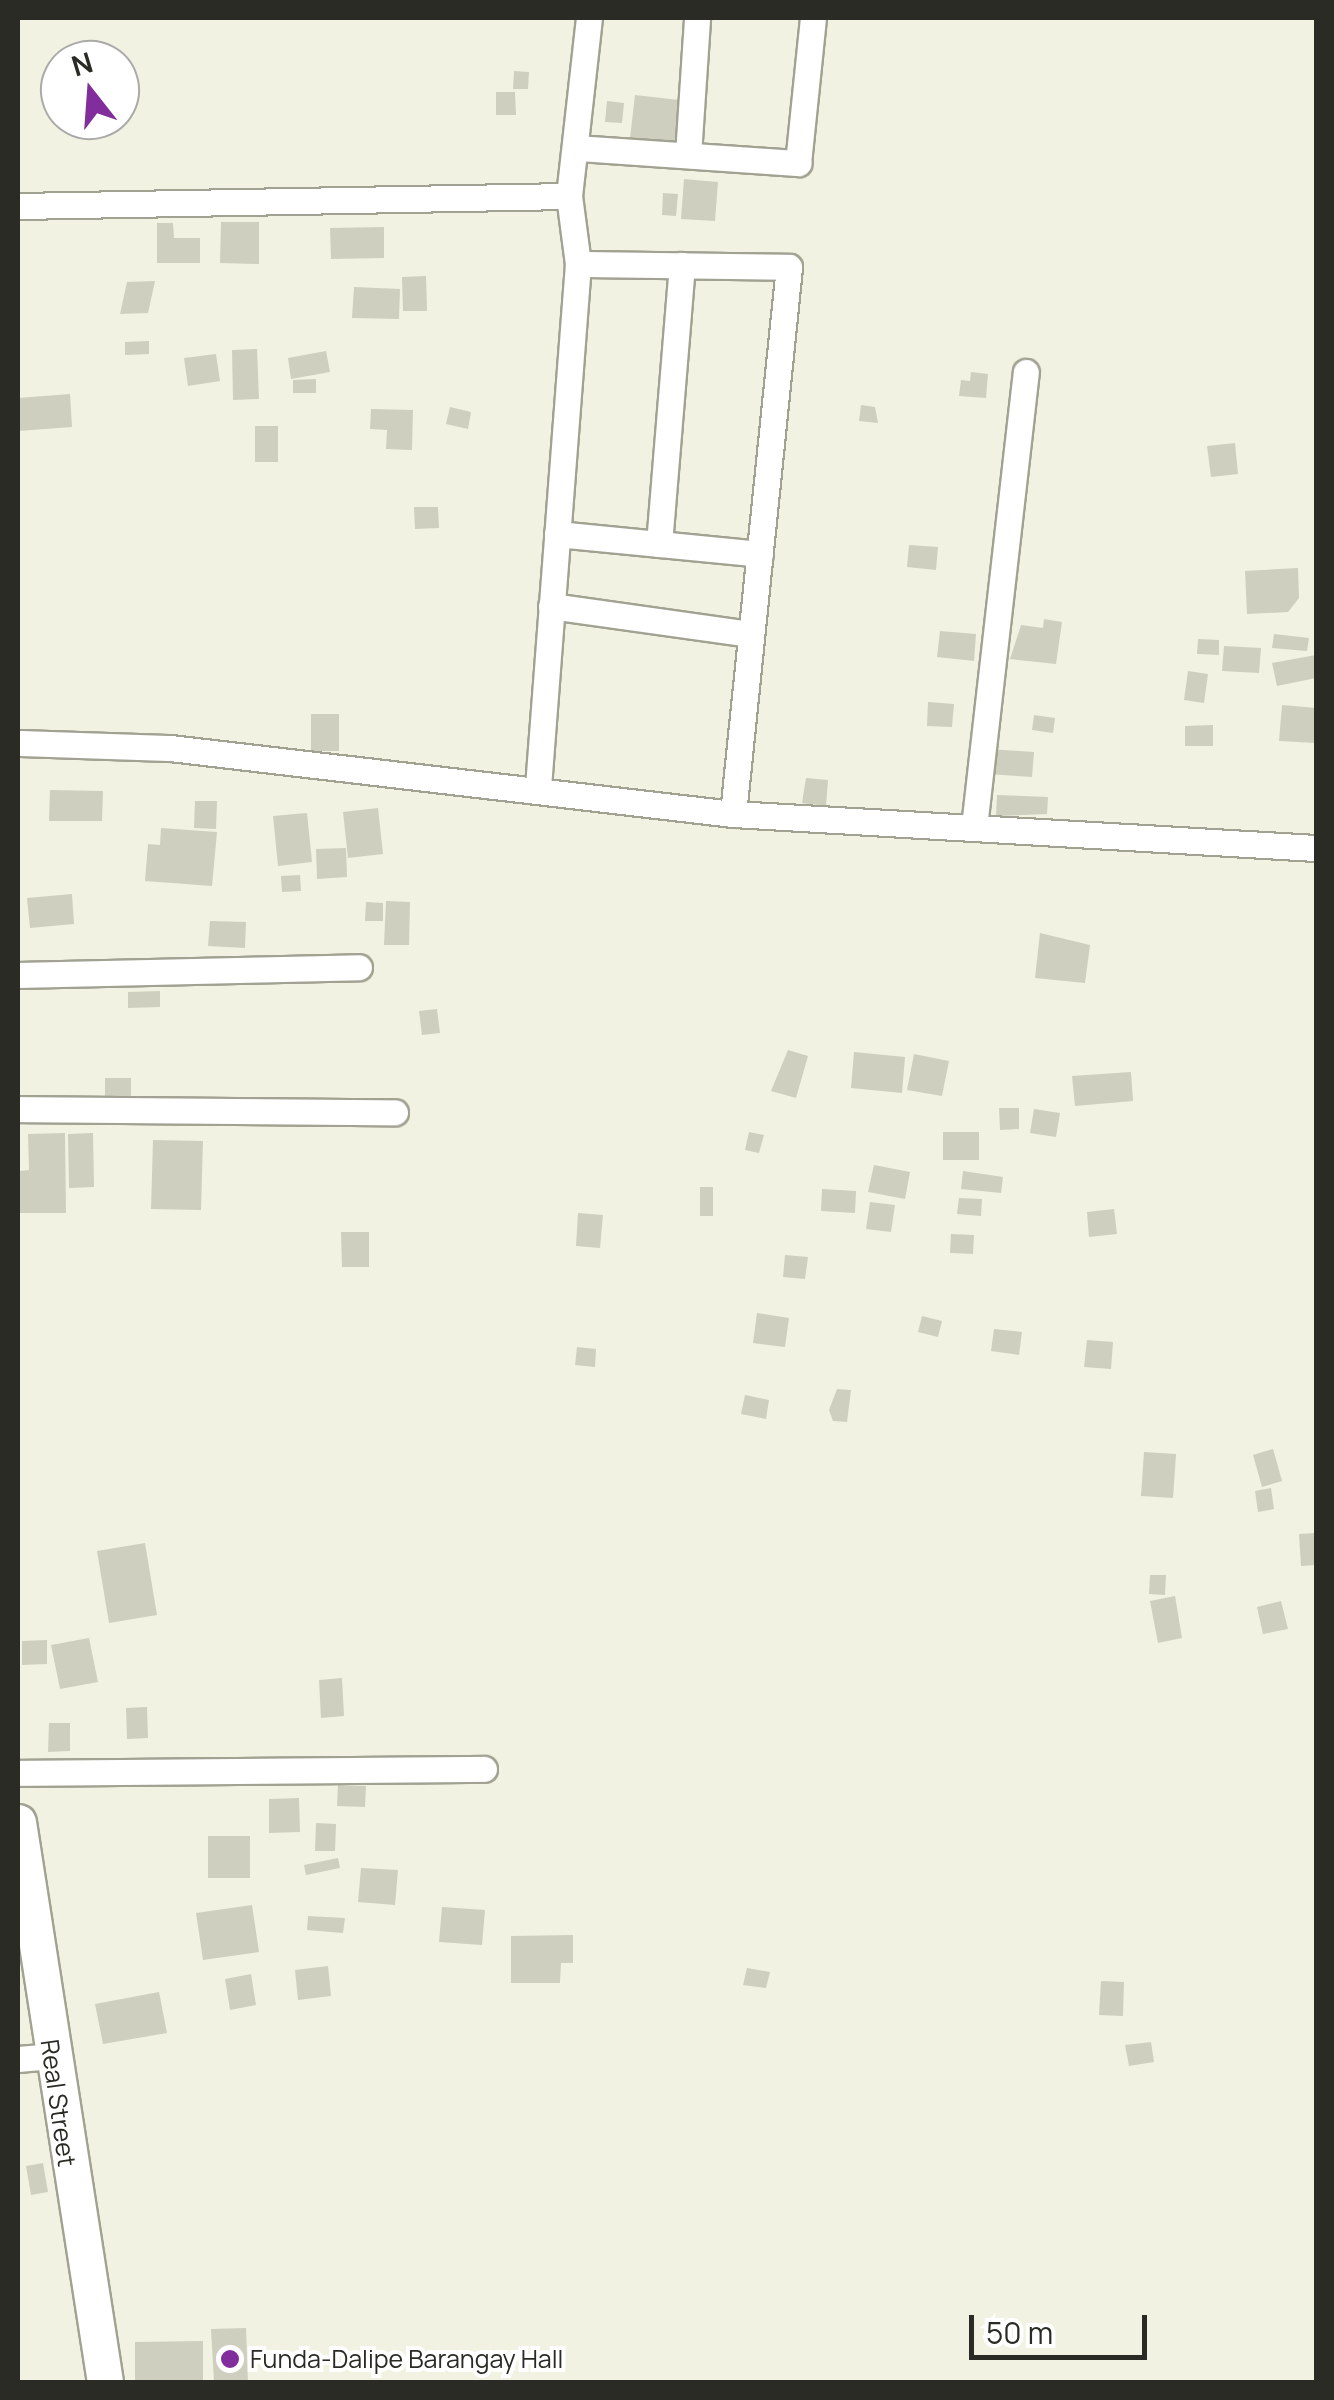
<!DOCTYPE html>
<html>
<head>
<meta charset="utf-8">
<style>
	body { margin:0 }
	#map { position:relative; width:1334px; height:2400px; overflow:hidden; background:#f1f2e1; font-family:Manrope,sans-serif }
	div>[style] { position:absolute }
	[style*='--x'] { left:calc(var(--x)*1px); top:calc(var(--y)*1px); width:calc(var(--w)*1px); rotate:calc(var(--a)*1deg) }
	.building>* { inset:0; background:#cfcfbf }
	.roads { filter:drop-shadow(2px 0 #a1a292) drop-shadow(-2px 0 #a1a292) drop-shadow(0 2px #a1a292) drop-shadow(0 -2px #a1a292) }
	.street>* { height:25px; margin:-12.5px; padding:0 12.5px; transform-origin:12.5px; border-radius:12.5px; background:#fff }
	.secondary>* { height:35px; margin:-17.5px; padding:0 17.5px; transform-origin:17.5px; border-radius:17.5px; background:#fff }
	.dots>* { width:28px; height:28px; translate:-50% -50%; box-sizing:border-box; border:5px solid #fff; border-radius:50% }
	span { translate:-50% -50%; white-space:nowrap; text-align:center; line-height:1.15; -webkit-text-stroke:8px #fff; paint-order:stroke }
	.street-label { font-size:25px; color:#2b2b25 }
	.poi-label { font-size:25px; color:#2b2b25 }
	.left { translate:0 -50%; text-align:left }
	.frame { position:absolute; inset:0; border:20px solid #2b2b25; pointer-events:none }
	.north { position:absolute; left:40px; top:40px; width:100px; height:100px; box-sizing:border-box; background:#fff; border:2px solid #aaaaa8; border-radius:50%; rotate:343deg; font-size:28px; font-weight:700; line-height:40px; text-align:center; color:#2b2b25 }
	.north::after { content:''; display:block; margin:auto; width:35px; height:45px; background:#812d9c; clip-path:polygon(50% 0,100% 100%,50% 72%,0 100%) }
	.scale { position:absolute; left:969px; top:2315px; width:178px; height:45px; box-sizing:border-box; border:5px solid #2b2b25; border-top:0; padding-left:12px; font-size:30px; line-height:35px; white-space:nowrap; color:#2b2b25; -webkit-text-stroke:8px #fff; paint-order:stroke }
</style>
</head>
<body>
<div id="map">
	<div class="building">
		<div style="clip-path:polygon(514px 71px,529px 72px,528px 89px,513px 89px)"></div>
		<div style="clip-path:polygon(496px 92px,515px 92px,516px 115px,496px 115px)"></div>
		<div style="clip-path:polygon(635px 95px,679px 100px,675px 143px,630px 138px)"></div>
		<div style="clip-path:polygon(607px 101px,624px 103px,622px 123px,605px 122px)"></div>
		<div style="clip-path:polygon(684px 179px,718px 182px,715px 221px,681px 219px)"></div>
		<div style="clip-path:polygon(663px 193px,678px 194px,676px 216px,662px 215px)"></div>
		<div style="clip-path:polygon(221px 222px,259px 222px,259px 264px,220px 263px)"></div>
		<div style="clip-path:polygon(157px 223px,173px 223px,174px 238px,200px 238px,200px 263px,157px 263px)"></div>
		<div style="clip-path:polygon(384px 227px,384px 258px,331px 259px,330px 228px)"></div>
		<div style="clip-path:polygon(426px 276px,427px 311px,403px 311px,402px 277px)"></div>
		<div style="clip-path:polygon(155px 281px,148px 313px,120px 314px,127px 282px)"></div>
		<div style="clip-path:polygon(354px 287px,400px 289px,399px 319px,352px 318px)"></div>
		<div style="clip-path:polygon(149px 341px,149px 354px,125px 355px,125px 342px)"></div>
		<div style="clip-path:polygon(257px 349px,259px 399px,233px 400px,232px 350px)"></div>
		<div style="clip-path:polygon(326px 351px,330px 372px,291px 379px,288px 358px)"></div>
		<div style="clip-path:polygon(216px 354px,220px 381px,188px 386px,184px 358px)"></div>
		<div style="clip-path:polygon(971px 372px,988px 374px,986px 398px,959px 396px,961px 380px,970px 381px)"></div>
		<div style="clip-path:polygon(316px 379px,316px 393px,293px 393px,293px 380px)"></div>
		<div style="clip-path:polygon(70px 394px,72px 427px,18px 431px,18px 398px)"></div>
		<div style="clip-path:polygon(861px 405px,875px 407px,878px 423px,859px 421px)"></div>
		<div style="clip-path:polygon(450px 407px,471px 412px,468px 429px,446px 424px)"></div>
		<div style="clip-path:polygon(371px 409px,413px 410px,412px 450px,386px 449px,387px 430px,370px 429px)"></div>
		<div style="clip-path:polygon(255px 426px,278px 426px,278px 462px,255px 462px)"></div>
		<div style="clip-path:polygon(1235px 443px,1238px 474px,1211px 477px,1207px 446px)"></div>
		<div style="clip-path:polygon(414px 507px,438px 507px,439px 528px,415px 529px)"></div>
		<div style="clip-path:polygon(909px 545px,938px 547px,936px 570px,907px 567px)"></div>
		<div style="clip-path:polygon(1298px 568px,1299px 598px,1288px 612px,1247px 614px,1245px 571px)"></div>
		<div style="clip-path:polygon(1044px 619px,1062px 622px,1056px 664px,1010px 659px,1021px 625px,1043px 628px)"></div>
		<div style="clip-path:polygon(940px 631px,976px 634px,974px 661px,937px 657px)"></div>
		<div style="clip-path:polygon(1274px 634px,1309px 638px,1307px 651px,1272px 648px)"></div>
		<div style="clip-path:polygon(1198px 639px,1219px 640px,1219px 655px,1197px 654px)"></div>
		<div style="clip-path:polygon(1224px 646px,1261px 648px,1259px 673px,1222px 671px)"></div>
		<div style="clip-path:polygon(1316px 655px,1316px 678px,1277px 686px,1272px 663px)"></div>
		<div style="clip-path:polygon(1188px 671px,1208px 674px,1204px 703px,1184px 700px)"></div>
		<div style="clip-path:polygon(928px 702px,954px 704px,952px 727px,927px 726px)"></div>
		<div style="clip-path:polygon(1282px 705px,1316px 708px,1316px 743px,1279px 741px)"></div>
		<div style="clip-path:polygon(311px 714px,339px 714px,339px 751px,311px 751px)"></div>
		<div style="clip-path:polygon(1034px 715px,1055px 718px,1053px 733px,1032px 730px)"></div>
		<div style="clip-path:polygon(1213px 725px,1213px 746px,1185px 746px,1185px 726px)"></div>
		<div style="clip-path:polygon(988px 749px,1034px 752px,1032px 777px,986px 774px)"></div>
		<div style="clip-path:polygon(806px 778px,828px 780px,826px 806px,802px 803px)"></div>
		<div style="clip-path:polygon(50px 790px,103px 791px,102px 821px,49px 821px)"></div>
		<div style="clip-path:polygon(997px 795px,1048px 797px,1047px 814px,996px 816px)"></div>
		<div style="clip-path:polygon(195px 801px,217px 801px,216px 829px,194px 828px)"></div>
		<div style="clip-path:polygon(378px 808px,383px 854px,348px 858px,343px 812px)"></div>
		<div style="clip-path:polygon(307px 813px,312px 862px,278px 866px,273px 816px)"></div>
		<div style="clip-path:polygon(161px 828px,217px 832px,212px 886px,145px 881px,148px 844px,160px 845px)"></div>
		<div style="clip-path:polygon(346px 848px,347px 877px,317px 879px,316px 849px)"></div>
		<div style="clip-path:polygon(300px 875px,301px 891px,282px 892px,281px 876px)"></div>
		<div style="clip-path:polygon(72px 894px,74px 924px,30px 928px,27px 898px)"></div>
		<div style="clip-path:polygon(386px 901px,410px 902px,409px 945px,384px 945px)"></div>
		<div style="clip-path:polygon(366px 902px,383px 903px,383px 921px,365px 921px)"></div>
		<div style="clip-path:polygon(210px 921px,246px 922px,245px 948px,208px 946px)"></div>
		<div style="clip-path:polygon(1040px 933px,1090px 945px,1085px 983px,1035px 978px)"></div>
		<div style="clip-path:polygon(160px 991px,160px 1007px,128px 1008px,128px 992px)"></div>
		<div style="clip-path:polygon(437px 1009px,440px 1033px,422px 1035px,419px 1011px)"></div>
		<div style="clip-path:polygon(788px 1050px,808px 1056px,796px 1098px,771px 1091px)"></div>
		<div style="clip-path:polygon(854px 1052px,905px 1057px,902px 1093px,851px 1088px)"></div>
		<div style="clip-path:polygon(914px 1054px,949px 1061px,942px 1096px,907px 1090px)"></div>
		<div style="clip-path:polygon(1131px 1072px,1133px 1101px,1075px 1106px,1072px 1076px)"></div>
		<div style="clip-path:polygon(105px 1078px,131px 1078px,131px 1097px,105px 1097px)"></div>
		<div style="clip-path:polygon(999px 1108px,1019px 1108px,1019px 1129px,1000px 1130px)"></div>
		<div style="clip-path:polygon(1034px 1109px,1060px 1113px,1056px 1137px,1030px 1133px)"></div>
		<div style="clip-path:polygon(749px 1132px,764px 1135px,759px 1153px,745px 1150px)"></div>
		<div style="clip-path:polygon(943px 1132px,979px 1132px,979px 1160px,943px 1160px)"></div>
		<div style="clip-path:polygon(65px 1133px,66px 1213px,18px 1213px,18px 1171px,29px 1170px,28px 1134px)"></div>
		<div style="clip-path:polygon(93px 1133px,94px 1187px,69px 1188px,68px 1134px)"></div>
		<div style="clip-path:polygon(153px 1140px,203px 1141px,201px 1210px,151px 1209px)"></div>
		<div style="clip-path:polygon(874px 1165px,910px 1172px,905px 1199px,868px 1192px)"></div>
		<div style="clip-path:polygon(963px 1171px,1003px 1177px,1001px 1193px,961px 1189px)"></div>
		<div style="clip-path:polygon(700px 1187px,713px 1187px,713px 1216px,700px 1216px)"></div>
		<div style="clip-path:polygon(822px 1189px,856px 1191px,855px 1213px,821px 1211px)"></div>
		<div style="clip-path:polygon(959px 1198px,982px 1199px,981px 1216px,957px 1214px)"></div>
		<div style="clip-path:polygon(870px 1202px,895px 1205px,891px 1232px,866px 1229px)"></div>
		<div style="clip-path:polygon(1114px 1209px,1117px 1234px,1089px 1237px,1087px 1212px)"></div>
		<div style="clip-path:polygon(578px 1213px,603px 1215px,600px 1248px,576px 1246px)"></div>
		<div style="clip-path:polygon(341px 1232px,369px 1232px,369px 1267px,342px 1267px)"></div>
		<div style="clip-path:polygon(951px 1234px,974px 1235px,973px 1254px,950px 1253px)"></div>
		<div style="clip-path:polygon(785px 1255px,808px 1257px,805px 1279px,783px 1277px)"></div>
		<div style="clip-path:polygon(757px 1313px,789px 1318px,785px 1347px,753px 1343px)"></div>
		<div style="clip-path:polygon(922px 1316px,942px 1321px,938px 1337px,918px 1332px)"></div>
		<div style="clip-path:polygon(994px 1329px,1022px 1332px,1019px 1355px,991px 1351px)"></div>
		<div style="clip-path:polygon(1087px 1340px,1113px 1342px,1111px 1369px,1084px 1367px)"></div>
		<div style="clip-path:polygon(577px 1347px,596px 1349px,595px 1367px,575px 1365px)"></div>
		<div style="clip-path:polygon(837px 1389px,851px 1390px,847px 1422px,833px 1421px,829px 1410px)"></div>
		<div style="clip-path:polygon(745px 1395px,769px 1400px,766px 1419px,741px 1414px)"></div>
		<div style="clip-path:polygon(1273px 1449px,1282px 1481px,1262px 1487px,1253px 1455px)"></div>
		<div style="clip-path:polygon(1144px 1452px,1176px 1454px,1173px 1498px,1141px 1496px)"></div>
		<div style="clip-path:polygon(1271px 1488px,1274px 1509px,1258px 1512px,1255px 1491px)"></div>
		<div style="clip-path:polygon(1316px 1533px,1316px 1565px,1301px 1566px,1299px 1534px)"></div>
		<div style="clip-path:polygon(145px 1543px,157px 1615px,109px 1623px,97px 1551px)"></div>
		<div style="clip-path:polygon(1150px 1575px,1166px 1575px,1165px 1595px,1149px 1594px)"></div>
		<div style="clip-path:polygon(1175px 1596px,1182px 1638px,1158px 1643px,1150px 1601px)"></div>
		<div style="clip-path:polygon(1281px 1601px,1288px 1629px,1263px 1634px,1257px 1607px)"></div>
		<div style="clip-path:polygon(89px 1638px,98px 1682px,60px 1689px,51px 1645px)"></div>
		<div style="clip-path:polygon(47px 1640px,47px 1664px,22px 1665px,22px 1641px)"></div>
		<div style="clip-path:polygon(342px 1678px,344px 1716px,321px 1718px,319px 1680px)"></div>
		<div style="clip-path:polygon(147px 1707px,148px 1738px,127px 1739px,126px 1708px)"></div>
		<div style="clip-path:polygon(49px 1723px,70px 1723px,70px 1751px,48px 1752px)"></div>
		<div style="clip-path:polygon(338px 1785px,366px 1786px,365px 1807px,337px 1806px)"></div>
		<div style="clip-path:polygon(299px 1798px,300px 1832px,269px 1833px,269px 1799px)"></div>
		<div style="clip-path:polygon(316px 1823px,336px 1824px,335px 1851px,315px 1851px)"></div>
		<div style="clip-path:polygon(208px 1836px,250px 1836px,250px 1878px,208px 1878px)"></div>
		<div style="clip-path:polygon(338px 1858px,340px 1868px,306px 1875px,304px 1865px)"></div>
		<div style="clip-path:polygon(361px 1868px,398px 1870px,395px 1905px,358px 1902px)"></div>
		<div style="clip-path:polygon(252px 1905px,259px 1952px,203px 1960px,196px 1913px)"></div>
		<div style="clip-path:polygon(442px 1907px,485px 1910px,482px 1945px,439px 1942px)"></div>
		<div style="clip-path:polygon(308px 1916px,345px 1918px,343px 1933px,307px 1930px)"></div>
		<div style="clip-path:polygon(573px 1935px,573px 1963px,561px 1963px,560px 1983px,511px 1983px,511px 1936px)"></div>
		<div style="clip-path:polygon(328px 1966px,331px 1996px,298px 2000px,295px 1970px)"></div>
		<div style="clip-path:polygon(747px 1968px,770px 1972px,766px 1988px,743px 1985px)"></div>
		<div style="clip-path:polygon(251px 1974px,256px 2005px,230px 2010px,225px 1979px)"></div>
		<div style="clip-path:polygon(1101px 1981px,1124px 1982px,1123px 2016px,1099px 2015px)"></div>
		<div style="clip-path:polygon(159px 1992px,167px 2033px,103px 2044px,95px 2004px)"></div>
		<div style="clip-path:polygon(1151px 2042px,1154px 2062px,1129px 2066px,1125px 2045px)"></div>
		<div style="clip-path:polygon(43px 2163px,48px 2192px,31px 2195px,26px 2166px)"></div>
		<div style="clip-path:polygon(246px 2328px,248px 2382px,214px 2382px,211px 2329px)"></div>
		<div style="clip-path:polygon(203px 2341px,203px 2382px,135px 2382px,135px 2342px)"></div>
	</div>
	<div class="roads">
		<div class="street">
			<div style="--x:577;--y:148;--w:222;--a:3.9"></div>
			<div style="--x:798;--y:163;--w:146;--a:-84.1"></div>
			<div style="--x:688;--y:155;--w:137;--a:-86.2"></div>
			<div style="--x:18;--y:206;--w:551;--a:-1.04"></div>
			<div style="--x:569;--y:196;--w:179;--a:-83.6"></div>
			<div style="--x:578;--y:264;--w:211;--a:0.8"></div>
			<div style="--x:789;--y:267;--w:550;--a:95.85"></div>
			<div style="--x:557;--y:534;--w:204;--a:5.6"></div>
			<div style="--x:659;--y:544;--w:280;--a:-85.3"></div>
			<div style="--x:551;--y:606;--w:202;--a:8"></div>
			<div style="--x:18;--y:743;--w:152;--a:1.9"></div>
			<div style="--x:170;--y:748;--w:567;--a:6.69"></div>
			<div style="--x:733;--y:814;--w:584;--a:3.34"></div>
			<div style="--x:538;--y:787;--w:525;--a:-85.63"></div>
			<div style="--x:578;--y:264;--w:69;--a:-97.5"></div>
			<div style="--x:974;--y:827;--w:458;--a:-83.5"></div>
			<div style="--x:18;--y:975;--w:341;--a:-1.3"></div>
			<div style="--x:18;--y:1109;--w:377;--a:0.5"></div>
			<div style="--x:18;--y:1773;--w:466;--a:-0.5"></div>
			<div style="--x:18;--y:2059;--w:33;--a:-5"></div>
		</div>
		<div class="secondary">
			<div style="--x:18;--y:1822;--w:567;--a:81.17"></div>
		</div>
	</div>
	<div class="dots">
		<div style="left:230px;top:2359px;background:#812d9c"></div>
	</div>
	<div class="street-label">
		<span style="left:58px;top:2103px;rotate:82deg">Real Street</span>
	</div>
	<div class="poi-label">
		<span class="left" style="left:250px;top:2359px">Funda-Dalipe Barangay Hall</span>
	</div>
	<div class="frame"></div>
	<div class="north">N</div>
	<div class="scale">50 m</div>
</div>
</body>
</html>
